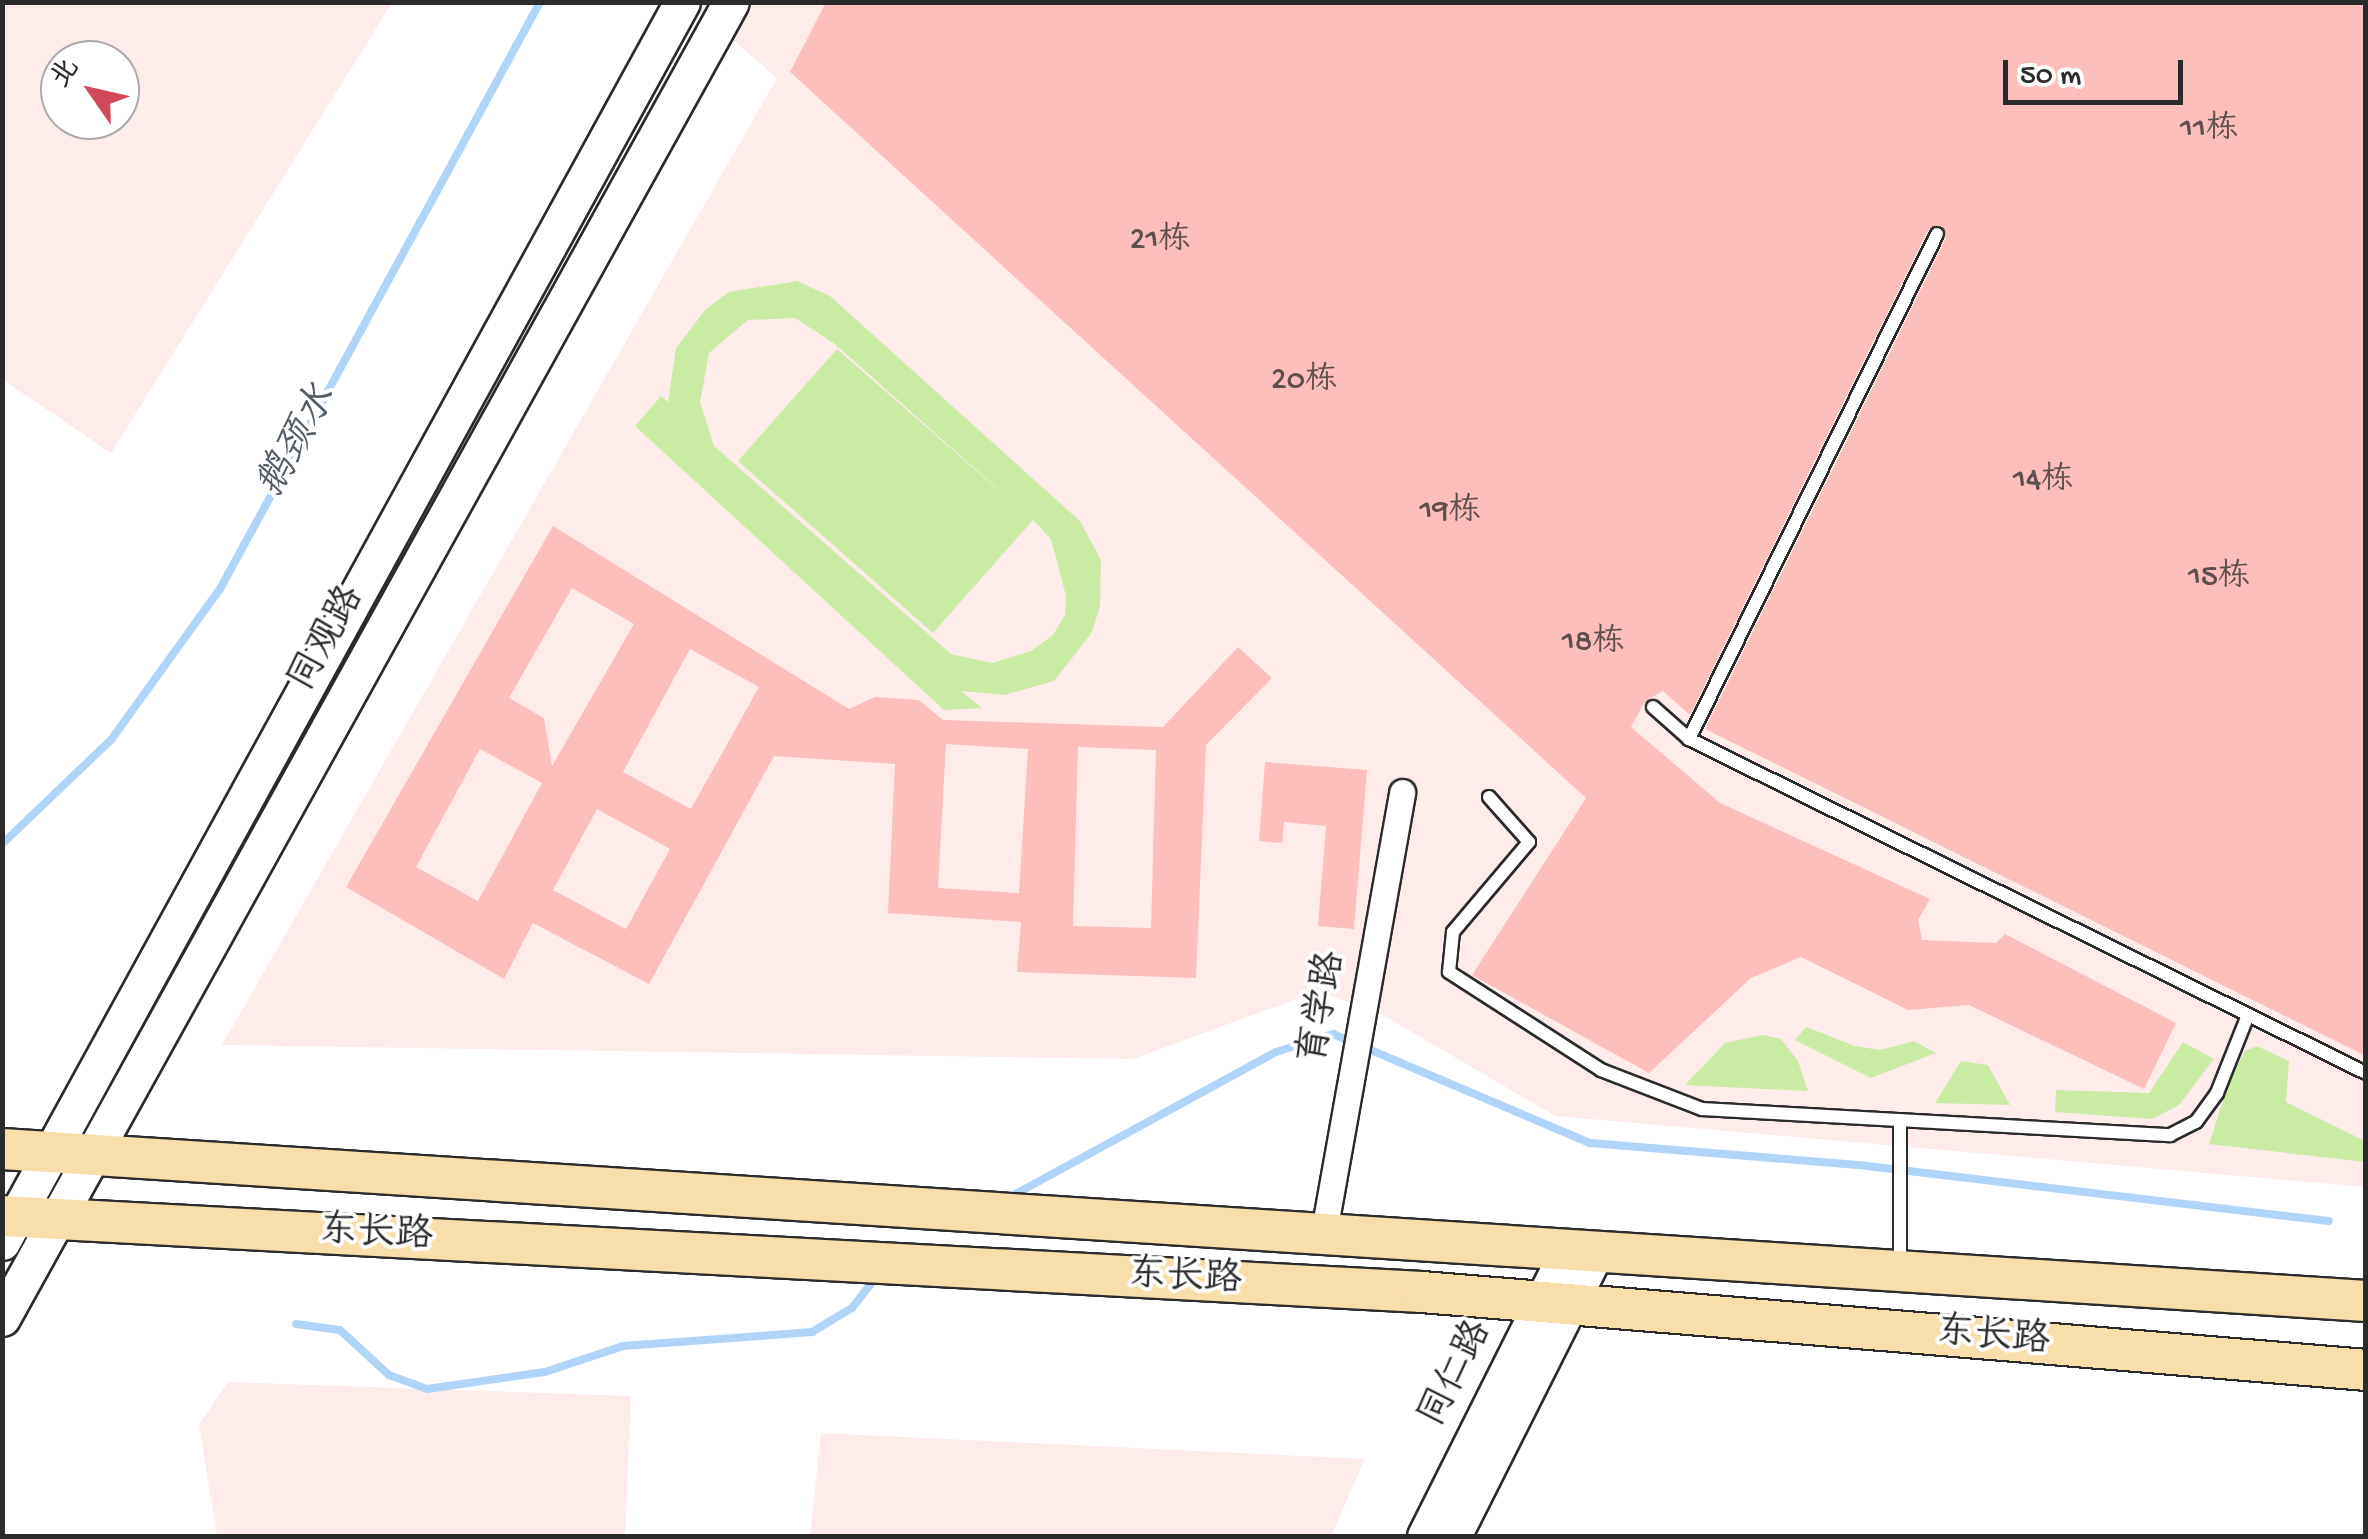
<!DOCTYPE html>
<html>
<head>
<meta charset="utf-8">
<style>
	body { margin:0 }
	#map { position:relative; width:2368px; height:1539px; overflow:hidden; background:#fff; font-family:"Gochi Hand","LXGW WenKai TC",sans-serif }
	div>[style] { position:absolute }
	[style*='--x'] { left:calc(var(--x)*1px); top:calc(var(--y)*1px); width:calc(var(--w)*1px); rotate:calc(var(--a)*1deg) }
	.built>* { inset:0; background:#feeceb }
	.green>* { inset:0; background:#caeba4 }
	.stream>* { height:8px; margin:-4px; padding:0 4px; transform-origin:4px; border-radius:4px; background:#b0d5f9 }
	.building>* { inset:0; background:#fcbfbc }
	.roads { filter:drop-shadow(2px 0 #2b2b2b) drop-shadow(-2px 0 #2b2b2b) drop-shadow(0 2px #2b2b2b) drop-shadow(0 -2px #2b2b2b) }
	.lane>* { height:12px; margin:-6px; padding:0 6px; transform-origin:6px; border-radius:6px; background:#fff }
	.street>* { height:25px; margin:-12.5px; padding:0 12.5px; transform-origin:12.5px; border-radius:12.5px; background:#fff }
	.secondary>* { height:35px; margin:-17.5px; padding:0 17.5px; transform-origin:17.5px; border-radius:17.5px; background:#fff }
	.primary>* { height:40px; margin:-20px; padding:0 20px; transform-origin:20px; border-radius:20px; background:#f8deab }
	span { translate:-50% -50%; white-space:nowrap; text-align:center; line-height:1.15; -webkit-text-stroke:8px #fff; paint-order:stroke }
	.number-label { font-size:32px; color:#5f504f }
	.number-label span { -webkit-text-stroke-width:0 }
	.street-label { font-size:38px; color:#2b2b2b }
	.water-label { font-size:40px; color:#535e69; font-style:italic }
	.frame { position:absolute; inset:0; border:5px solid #2b2b2b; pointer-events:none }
	.north { position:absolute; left:40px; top:40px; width:100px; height:100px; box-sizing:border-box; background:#fff; border:2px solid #aaa; border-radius:50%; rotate:304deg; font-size:28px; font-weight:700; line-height:40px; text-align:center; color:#2b2b2b }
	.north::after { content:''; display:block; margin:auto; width:35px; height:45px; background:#d1495b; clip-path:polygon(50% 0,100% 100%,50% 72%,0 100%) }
	.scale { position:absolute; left:2003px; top:60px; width:180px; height:45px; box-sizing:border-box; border:5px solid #2b2b2b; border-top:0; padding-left:12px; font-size:30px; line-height:35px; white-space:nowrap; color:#2b2b2b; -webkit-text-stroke:8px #fff; paint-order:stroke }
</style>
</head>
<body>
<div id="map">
	<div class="built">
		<div style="clip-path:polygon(evenodd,2px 3px,392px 3px,111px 453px,3px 380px,2px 3px,60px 60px,120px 60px,120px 120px,60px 120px,60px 60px)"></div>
		<div style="clip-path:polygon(690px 3px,2365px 3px,2365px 1187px,1555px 1116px,1383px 1015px,1318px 991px,1133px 1059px,222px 1045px,777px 78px)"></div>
		<div style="clip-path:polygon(228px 1382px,631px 1396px,625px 1536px,217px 1536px,199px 1425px)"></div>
		<div style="clip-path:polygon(821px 1433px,1365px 1459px,1331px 1536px,810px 1536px)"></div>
	</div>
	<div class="green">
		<div style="clip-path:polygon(evenodd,797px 281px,830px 296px,1080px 521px,1101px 560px,1100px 607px,1091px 634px,1054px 681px,1004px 695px,961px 691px,982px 708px,944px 710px,635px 426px,661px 396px,668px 402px,676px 348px,706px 309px,729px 292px,797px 281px,795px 318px,835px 344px,1028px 516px,837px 349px,738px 461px,933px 633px,1033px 520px,1051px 539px,1066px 596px,1065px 615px,1053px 635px,1031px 651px,992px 663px,951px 654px,714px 446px,700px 402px,709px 353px,748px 320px,795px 318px)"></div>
		<div style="clip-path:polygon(1806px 1027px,1855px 1046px,1880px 1050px,1914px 1041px,1936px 1053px,1871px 1078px,1795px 1040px)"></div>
		<div style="clip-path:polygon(1763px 1035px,1781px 1039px,1798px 1061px,1808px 1091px,1685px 1085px,1725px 1043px)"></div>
		<div style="clip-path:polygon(2183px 1042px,2214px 1059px,2179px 1105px,2152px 1119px,2055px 1112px,2056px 1090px,2149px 1093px)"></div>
		<div style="clip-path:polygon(2257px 1046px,2289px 1061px,2286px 1102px,2365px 1141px,2365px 1162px,2209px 1144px,2229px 1082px,2245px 1051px)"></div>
		<div style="clip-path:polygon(1961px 1061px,1988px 1065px,2010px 1105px,1935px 1103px)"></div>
	</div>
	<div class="stream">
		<div style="--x:2;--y:844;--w:151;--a:-43.7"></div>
		<div style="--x:111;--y:740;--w:186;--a:-54.2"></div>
		<div style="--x:220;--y:589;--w:669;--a:-61.4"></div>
		<div style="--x:1010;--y:1197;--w:303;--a:-28.6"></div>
		<div style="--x:1276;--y:1052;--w:60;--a:-17.5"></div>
		<div style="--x:1333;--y:1034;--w:279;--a:23"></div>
		<div style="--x:1590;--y:1143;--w:278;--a:4.7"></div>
		<div style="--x:1867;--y:1166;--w:465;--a:6.8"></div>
		<div style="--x:296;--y:1324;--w:44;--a:7.8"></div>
		<div style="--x:340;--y:1330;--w:67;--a:42.6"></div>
		<div style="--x:389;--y:1375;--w:40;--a:20.2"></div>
		<div style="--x:427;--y:1389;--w:119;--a:-8.2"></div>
		<div style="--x:545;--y:1372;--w:82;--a:-18.4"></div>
		<div style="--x:623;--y:1346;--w:190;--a:-4.2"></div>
		<div style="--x:812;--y:1332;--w:47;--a:-31"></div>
		<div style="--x:852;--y:1308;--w:41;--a:-52"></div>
	</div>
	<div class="building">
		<div style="clip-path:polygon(826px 2px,2366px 2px,2366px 1056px,1705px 729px,1946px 238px,1942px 226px,1928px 230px,1690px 715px,1663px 691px,1645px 701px,1631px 727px,1720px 803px,1930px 899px,1918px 920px,1922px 940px,1996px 943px,2005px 934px,2176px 1023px,2144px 1089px,1969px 1005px,1908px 1010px,1801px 957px,1751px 978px,1649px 1073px,1472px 975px,1586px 798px,790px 72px)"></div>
		<div style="clip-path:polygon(evenodd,553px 526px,849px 709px,875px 697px,919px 700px,943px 720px,1163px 727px,1238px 647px,1272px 678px,1206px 745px,1196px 978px,1017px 972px,1021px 922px,888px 913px,895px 764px,774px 756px,649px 984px,533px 923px,504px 979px,346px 887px,553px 526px,572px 588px,634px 624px,552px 766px,544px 718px,509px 698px,572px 588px,553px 526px,690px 649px,759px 687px,691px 809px,623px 772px,690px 649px,553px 526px,946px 744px,1028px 749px,1019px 893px,938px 888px,946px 744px,553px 526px,1078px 747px,1156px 750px,1151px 928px,1073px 926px,1078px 747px,553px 526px,480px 749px,542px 783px,478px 901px,416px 867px,480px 749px,553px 526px,597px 809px,670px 849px,626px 929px,553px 890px,597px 809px)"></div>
		<div style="clip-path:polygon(1265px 762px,1367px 770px,1354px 929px,1318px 926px,1326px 826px,1284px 822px,1282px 843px,1259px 841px)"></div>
	</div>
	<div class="roads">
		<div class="lane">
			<div style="--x:1937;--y:234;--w:563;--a:116.16"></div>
			<div style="--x:1689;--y:739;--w:755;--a:26.26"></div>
			<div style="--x:1653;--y:707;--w:48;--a:41.6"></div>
			<div style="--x:1489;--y:797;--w:60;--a:48.4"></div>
			<div style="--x:1529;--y:842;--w:118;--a:130.2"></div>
			<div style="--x:1453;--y:932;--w:40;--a:95.7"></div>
			<div style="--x:1449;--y:972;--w:181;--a:32.8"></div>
			<div style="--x:1601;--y:1070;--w:108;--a:21.1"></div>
			<div style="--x:1702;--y:1109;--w:469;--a:3.2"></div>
			<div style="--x:2170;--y:1135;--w:29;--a:-27"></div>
			<div style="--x:2196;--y:1122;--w:36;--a:-54"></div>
			<div style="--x:2217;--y:1093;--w:84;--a:-68.3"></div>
			<div style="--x:1900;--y:1120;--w:145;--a:90"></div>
		</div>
		<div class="street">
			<div style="--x:1323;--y:1237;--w:452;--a:-79.9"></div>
		</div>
		<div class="secondary">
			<div style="--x:2;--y:1242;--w:1414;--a:-61.26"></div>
			<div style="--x:2;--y:1318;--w:1504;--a:-61.02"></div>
			<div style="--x:1425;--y:1536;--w:318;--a:-63.4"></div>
			<div style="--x:1453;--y:1536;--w:316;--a:-63.3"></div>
		</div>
		<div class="primary">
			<div style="--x:2;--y:1149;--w:2369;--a:3.68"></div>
			<div style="--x:2;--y:1216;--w:1422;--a:3.06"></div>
			<div style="--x:1422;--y:1292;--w:947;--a:4.72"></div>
		</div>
	</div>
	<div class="number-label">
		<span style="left:2209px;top:130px">11栋</span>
		<span style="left:1160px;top:241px">21栋</span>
		<span style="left:1304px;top:381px">20栋</span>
		<span style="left:2043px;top:481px">14栋</span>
		<span style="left:1450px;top:512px">19栋</span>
		<span style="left:2219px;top:578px">15栋</span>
		<span style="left:1593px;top:643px">18栋</span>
	</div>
	<div class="street-label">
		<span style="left:329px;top:640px;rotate:-61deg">同观路</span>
		<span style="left:1325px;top:1008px;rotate:-80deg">育学路</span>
		<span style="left:376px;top:1236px;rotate:3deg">东长路</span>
		<span style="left:1185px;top:1280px;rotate:3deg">东长路</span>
		<span style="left:1993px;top:1339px;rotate:5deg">东长路</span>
		<span style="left:1458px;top:1375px;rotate:-63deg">同仁路</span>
	</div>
	<div class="water-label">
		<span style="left:299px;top:443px;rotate:-61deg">鹅颈水</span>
	</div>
	<div class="frame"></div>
	<div class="north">北</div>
	<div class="scale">50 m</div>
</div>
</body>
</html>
